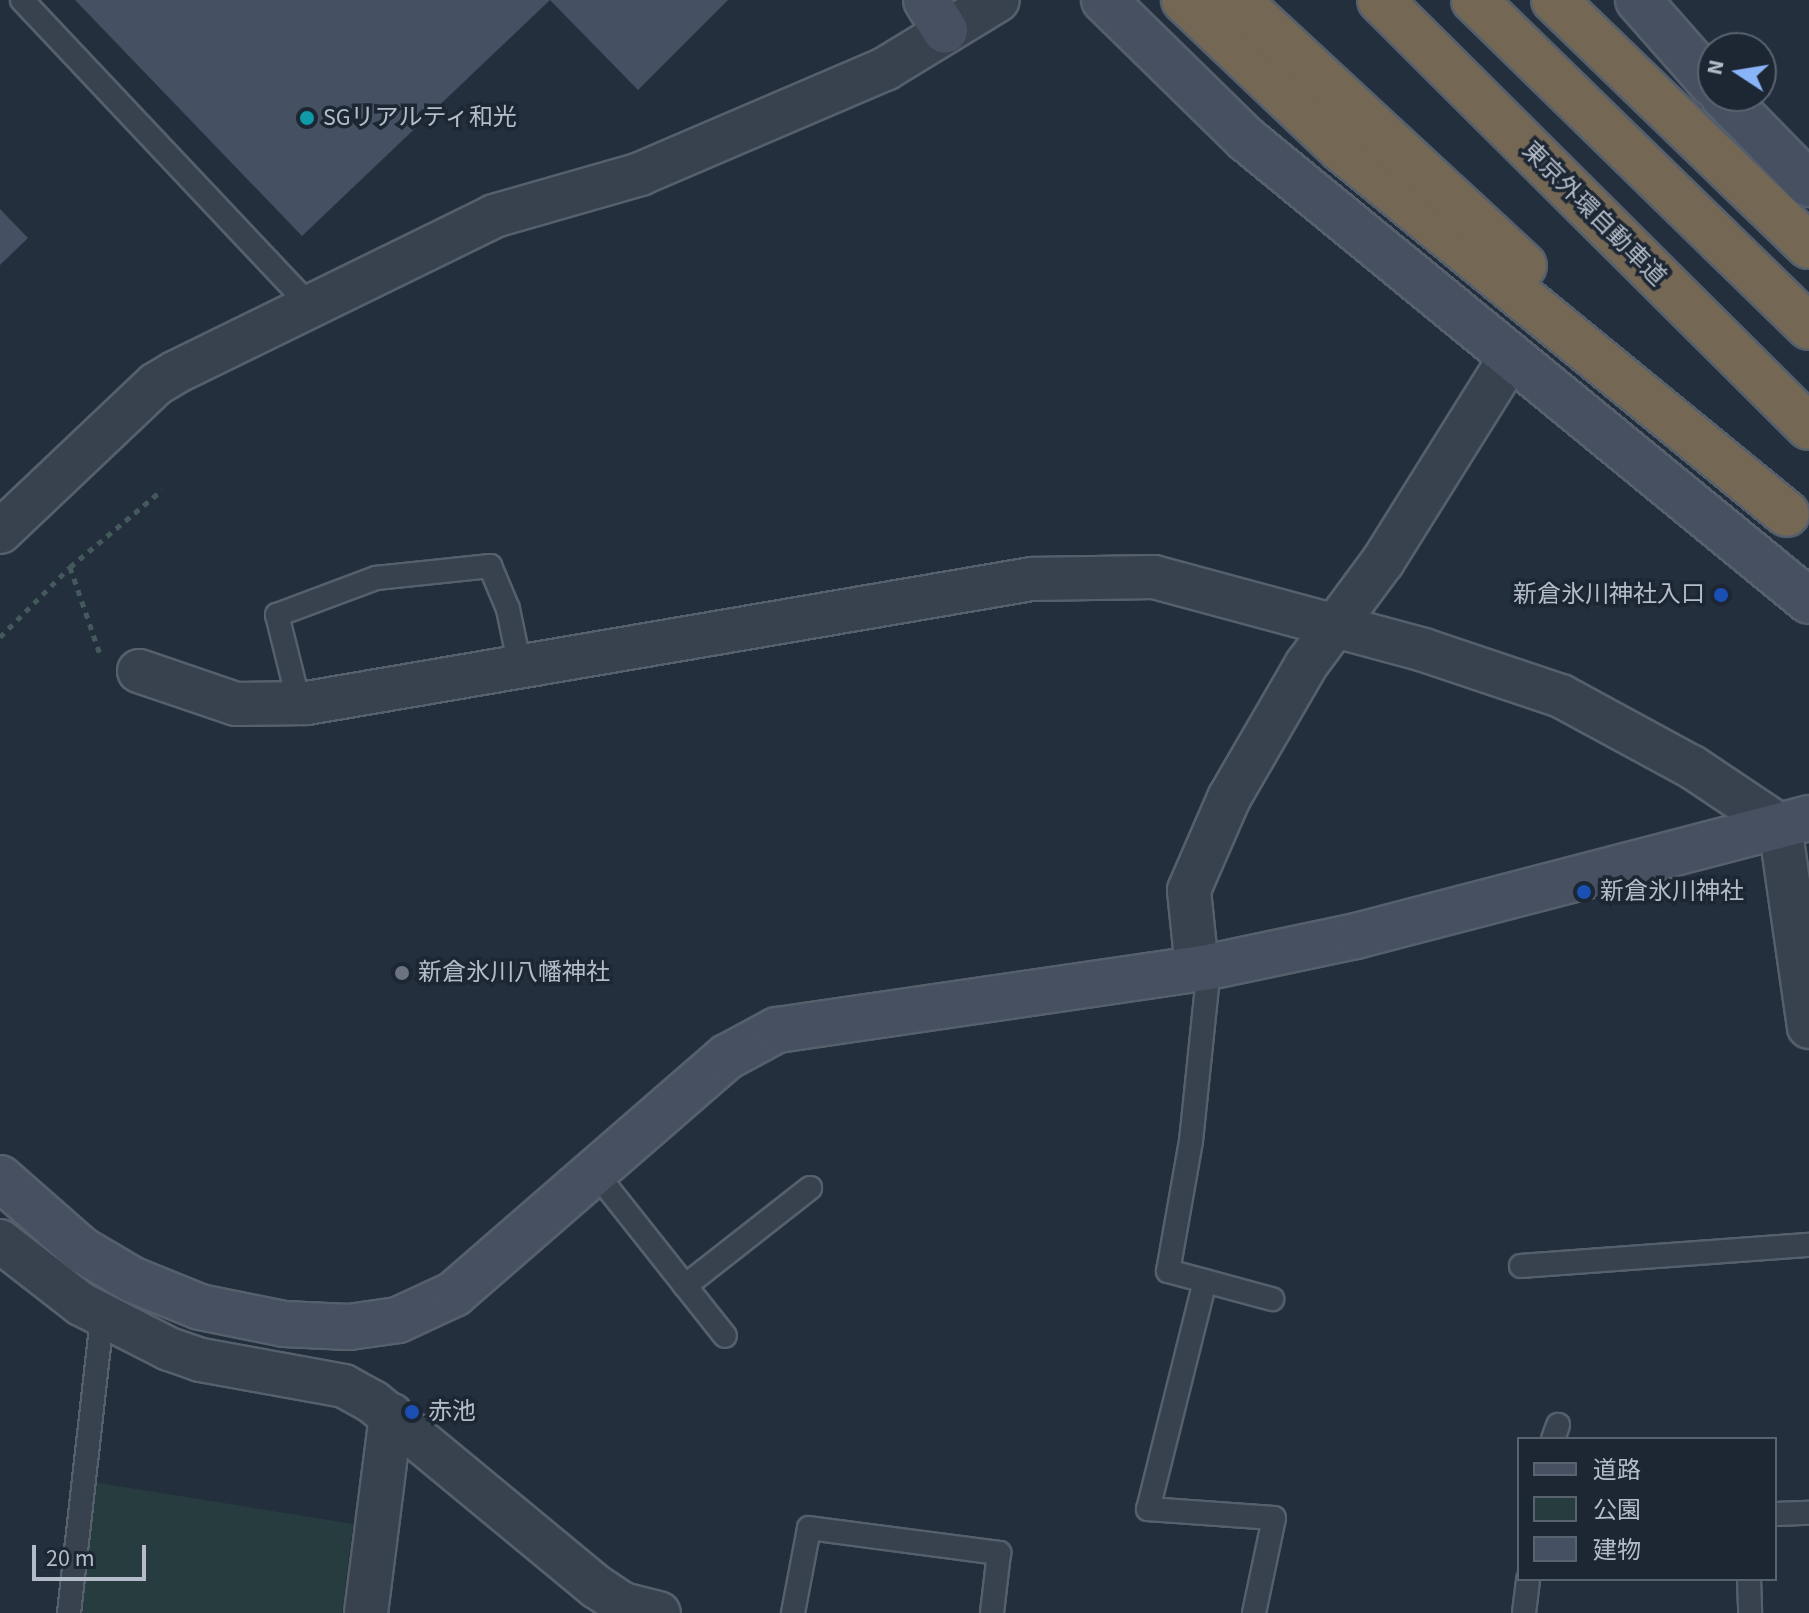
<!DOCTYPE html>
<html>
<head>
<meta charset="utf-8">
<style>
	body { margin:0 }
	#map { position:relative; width:1809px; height:1613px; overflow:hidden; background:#242f3e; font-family:"Source Sans 3","Noto Sans JP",sans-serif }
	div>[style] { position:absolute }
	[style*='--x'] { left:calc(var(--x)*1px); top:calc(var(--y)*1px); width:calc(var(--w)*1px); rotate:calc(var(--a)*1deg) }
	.green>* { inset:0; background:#263c3f }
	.building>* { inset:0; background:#455162 }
	.path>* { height:5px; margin-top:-2.5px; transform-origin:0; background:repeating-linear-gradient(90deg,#44595c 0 6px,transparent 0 12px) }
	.roads { filter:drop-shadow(2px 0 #565f6c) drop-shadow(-2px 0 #565f6c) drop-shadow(0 2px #565f6c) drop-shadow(0 -2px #565f6c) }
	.lane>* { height:22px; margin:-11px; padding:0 11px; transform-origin:11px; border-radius:11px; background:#38414e }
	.street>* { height:42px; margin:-21px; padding:0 21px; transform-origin:21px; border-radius:21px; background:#38414e }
	.secondary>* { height:44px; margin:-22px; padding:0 22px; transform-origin:22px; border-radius:22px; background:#465061 }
	.highway>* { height:44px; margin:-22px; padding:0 22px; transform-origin:22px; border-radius:22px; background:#746855 }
	.dots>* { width:22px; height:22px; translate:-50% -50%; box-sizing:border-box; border:4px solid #1d2633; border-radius:50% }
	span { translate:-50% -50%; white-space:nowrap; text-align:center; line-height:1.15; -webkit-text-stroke:7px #1d2633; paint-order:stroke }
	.poi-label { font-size:24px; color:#b4bcc9 }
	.left { translate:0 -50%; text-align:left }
	.right { translate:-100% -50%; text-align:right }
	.street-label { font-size:24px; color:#b4bcc9 }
	.legend { position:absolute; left:1517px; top:1437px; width:260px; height:144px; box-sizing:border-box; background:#1d2633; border:2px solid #59626f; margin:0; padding:10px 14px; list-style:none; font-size:24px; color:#b4bcc9 }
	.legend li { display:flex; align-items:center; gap:16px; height:40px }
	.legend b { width:40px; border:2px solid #59626f }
	.north { position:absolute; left:1697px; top:32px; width:80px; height:80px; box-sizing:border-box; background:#1d2633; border:2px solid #59626f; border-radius:50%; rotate:282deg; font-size:22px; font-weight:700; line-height:32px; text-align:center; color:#b4bcc9 }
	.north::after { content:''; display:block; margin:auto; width:28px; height:36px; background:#8ab4f8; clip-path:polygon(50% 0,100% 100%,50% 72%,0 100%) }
	.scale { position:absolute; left:32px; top:1545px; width:114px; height:36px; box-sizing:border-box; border:4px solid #b4bcc9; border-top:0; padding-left:10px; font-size:24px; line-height:28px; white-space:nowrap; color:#b4bcc9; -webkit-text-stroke:6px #1d2633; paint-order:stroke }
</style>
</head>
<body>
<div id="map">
	<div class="green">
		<div style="clip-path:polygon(93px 1482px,353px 1524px,342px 1613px,77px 1613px)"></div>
	</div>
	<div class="building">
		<div style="clip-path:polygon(75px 0,550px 0,302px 236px)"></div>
		<div style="clip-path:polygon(550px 0,728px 0,638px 90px)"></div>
		<div style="clip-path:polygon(0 209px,28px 238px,0 265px)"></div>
	</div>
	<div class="path">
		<div style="--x:70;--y:567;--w:95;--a:71"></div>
		<div style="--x:0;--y:637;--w:99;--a:-45"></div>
		<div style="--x:70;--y:567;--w:120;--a:-39.9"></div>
	</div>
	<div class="roads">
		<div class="lane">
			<div style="--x:22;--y:0;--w:417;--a:46.7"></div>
			<div style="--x:299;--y:703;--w:91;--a:-104"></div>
			<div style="--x:277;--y:615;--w:106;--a:-20.5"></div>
			<div style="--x:376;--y:578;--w:115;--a:-6"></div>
			<div style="--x:490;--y:566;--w:47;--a:67.3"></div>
			<div style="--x:508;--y:609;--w:59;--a:78.3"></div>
			<div style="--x:1209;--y:967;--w:175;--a:95.9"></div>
			<div style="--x:1191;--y:1141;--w:132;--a:100"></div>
			<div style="--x:1168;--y:1271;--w:108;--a:15.1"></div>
			<div style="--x:595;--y:1172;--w:209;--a:51.6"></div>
			<div style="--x:1521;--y:1266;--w:289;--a:-4.2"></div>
			<div style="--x:1205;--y:1281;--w:235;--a:104"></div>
			<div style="--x:1148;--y:1509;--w:126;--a:4.1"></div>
			<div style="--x:1274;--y:1518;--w:97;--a:101.9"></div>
			<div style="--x:685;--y:1286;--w:159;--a:-38.1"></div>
			<div style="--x:1553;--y:1439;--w:15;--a:-70"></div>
			<div style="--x:1775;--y:1514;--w:34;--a:-2"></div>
			<div style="--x:1749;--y:1579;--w:34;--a:88"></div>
			<div style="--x:69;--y:1613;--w:298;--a:-83.6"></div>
			<div style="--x:793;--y:1613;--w:86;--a:-79.3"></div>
			<div style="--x:809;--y:1528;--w:192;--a:7.5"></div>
			<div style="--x:999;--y:1553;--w:60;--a:96.7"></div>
			<div style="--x:1524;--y:1613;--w:34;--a:-83"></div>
		</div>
		<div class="street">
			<div style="--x:0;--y:532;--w:215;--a:-43.5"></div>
			<div style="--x:156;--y:384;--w:23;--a:-31"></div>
			<div style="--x:176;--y:372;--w:354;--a:-26.1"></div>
			<div style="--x:494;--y:216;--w:152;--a:-16"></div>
			<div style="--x:640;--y:174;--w:267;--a:-23.2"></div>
			<div style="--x:885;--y:69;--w:132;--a:-31.4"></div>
			<div style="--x:139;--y:671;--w:102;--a:18.8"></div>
			<div style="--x:236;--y:704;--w:71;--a:-0.8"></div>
			<div style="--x:307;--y:703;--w:736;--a:-9.71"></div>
			<div style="--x:1032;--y:579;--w:122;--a:-0.9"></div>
			<div style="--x:1154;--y:577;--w:280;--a:15.1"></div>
			<div style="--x:1424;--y:650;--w:145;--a:18.6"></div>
			<div style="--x:1561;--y:696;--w:149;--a:28.5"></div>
			<div style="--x:1692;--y:767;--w:106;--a:33.8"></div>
			<div style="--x:1780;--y:826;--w:203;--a:81.8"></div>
			<div style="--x:1197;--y:968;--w:78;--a:-95.9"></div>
			<div style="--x:1189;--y:890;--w:100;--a:-66.5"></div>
			<div style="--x:1229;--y:798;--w:154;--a:-59.9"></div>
			<div style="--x:1306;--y:665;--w:129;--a:-53.5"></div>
			<div style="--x:1383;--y:561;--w:239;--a:-58"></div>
			<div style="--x:0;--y:1241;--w:103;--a:37.9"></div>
			<div style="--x:81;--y:1304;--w:99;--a:27.1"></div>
			<div style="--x:169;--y:1349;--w:34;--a:19"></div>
			<div style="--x:201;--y:1360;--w:145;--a:10.3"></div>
			<div style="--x:344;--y:1386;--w:33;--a:29"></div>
			<div style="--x:373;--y:1402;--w:291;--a:39.6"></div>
			<div style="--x:597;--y:1587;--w:30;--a:34"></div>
			<div style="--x:622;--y:1604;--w:38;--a:14"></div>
			<div style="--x:366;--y:1613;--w:200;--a:-82.8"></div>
		</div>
		<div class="secondary">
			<div style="--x:926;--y:0;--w:36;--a:58"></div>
			<div style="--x:1104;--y:0;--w:199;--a:44.4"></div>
			<div style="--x:1246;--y:139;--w:728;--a:39.37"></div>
			<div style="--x:1638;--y:0;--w:113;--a:48.6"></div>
			<div style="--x:1723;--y:96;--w:123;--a:45.7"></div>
			<div style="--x:0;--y:1178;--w:109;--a:41.3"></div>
			<div style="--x:82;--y:1250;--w:59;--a:30.5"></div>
			<div style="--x:133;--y:1280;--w:72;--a:21.9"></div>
			<div style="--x:200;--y:1307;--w:86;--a:11.4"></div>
			<div style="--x:284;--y:1324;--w:65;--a:2.6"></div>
			<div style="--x:349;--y:1327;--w:49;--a:-8.1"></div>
			<div style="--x:398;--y:1320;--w:62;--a:-24.9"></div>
			<div style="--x:454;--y:1294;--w:362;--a:-41"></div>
			<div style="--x:727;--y:1057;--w:57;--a:-28.4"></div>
			<div style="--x:777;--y:1030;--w:437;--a:-8.3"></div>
			<div style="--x:1209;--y:967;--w:150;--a:-11.9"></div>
			<div style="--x:1356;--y:936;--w:468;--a:-14.6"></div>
		</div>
		<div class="highway">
			<div style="--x:1184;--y:0;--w:216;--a:43.5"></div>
			<div style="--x:1341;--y:149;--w:576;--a:39.3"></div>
			<div style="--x:1237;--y:0;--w:391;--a:42.8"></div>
			<div style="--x:1380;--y:0;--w:605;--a:44.87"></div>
			<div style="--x:1474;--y:0;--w:468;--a:44.3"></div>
			<div style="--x:1554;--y:0;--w:354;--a:44"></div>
		</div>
	</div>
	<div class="dots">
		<div style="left:307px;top:118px;background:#0f9aa8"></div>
		<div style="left:1721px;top:595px;background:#1a4fb4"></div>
		<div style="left:1584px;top:892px;background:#1a4fb4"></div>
		<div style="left:402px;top:973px;background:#6b7280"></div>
		<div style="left:412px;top:1412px;background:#1a4fb4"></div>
	</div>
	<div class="poi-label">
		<span class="left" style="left:323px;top:118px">SGリアルティ和光</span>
		<span class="right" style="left:1705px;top:595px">新倉氷川神社入口</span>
		<span class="left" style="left:1600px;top:892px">新倉氷川神社</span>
		<span class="left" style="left:418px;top:973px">新倉氷川八幡神社</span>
		<span class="left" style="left:428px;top:1412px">赤池</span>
	</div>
	<div class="street-label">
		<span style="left:1594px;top:214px;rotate:45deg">東京外環自動車道</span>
	</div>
	<ul class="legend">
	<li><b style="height:10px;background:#465061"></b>道路</li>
	<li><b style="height:22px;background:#263c3f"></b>公園</li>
	<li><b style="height:22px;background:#455162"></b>建物</li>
	</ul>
	<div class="north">N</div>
	<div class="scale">20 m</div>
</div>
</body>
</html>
